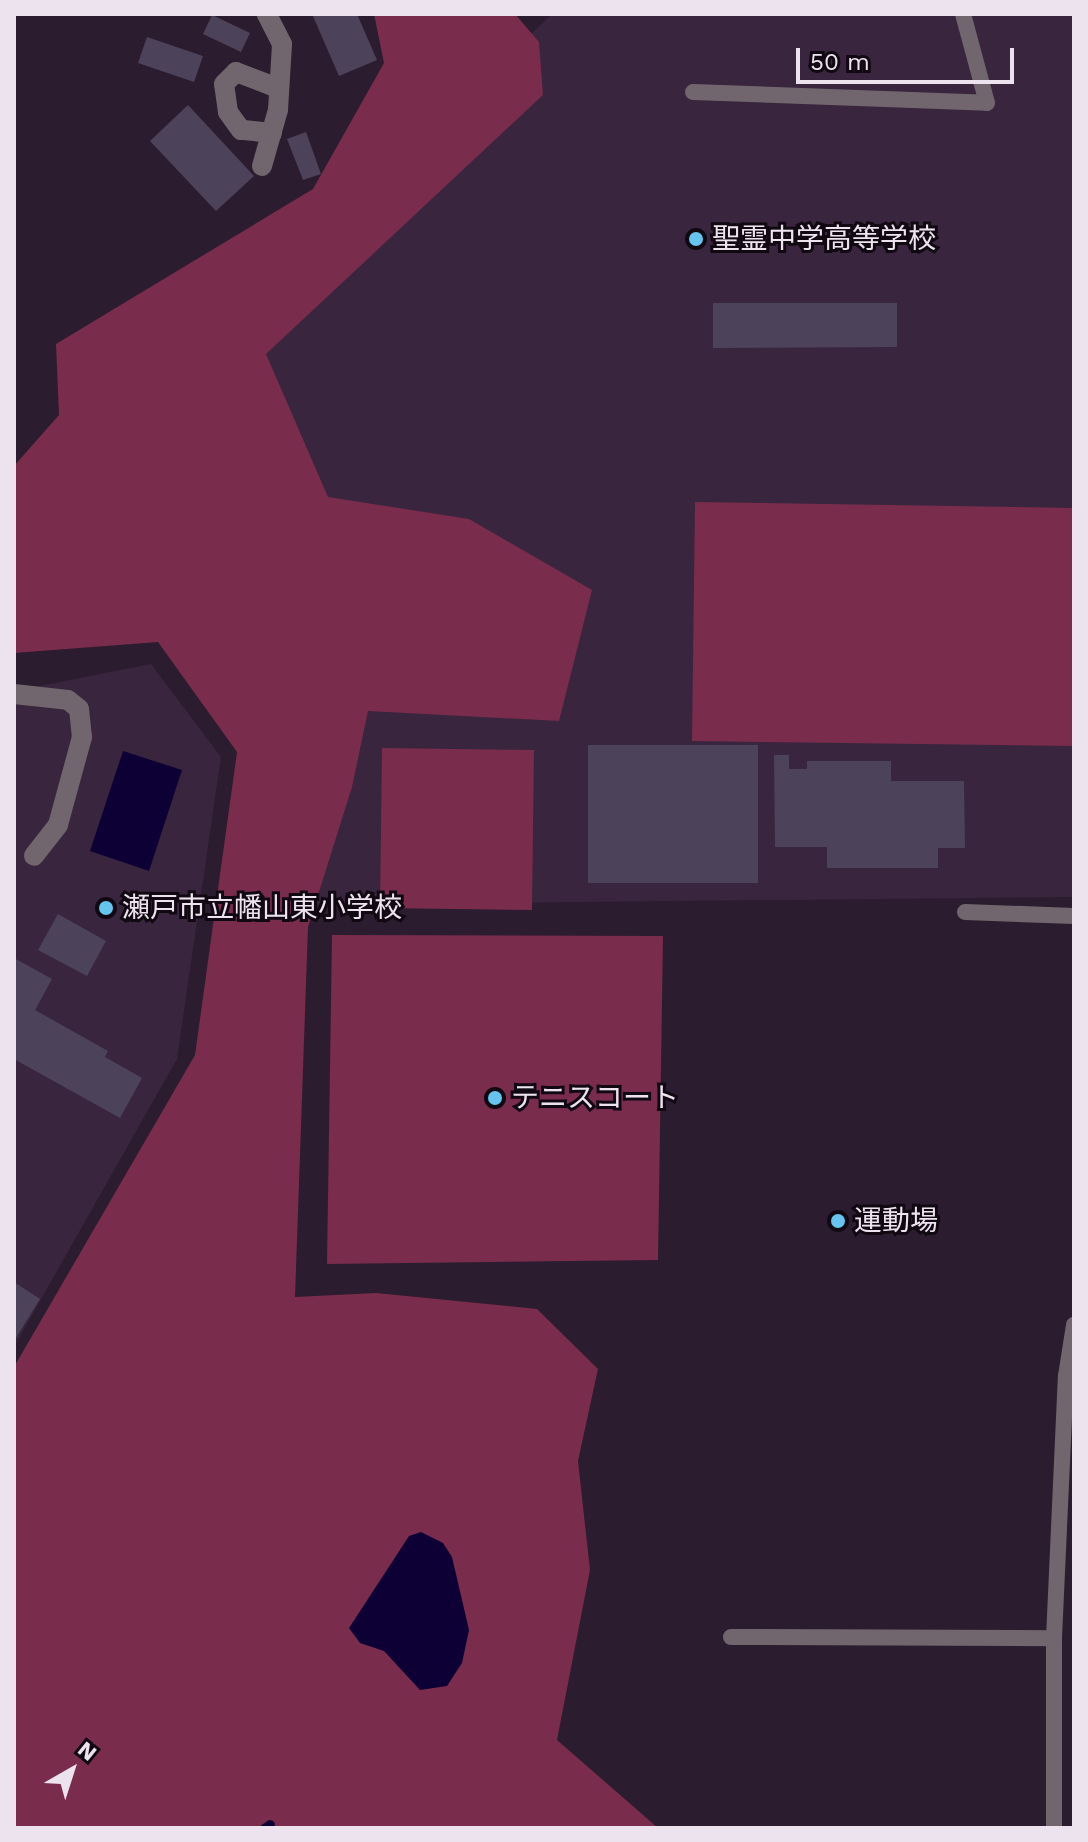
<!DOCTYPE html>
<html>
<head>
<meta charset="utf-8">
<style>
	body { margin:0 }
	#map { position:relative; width:1088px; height:1842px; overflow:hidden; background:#2c1c2f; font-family:"Work Sans","Noto Sans JP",sans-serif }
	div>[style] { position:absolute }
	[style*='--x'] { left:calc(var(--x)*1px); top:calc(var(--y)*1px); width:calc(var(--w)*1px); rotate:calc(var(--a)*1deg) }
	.built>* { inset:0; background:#39253d }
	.green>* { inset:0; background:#792c4c }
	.water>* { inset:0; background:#0d0035 }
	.stream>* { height:9px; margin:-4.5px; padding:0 4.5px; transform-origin:4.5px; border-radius:4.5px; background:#0d0035 }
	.building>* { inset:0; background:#4c435b }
	.lane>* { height:16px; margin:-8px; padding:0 8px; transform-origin:8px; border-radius:8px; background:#71666d }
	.street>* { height:20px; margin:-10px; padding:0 10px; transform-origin:10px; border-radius:10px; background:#71666d }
	.dots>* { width:22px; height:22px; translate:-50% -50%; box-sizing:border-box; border:4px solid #100912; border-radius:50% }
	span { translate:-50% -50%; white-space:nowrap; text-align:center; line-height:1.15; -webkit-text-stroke:6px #100912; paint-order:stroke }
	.poi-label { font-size:28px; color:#ede3ef }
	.left { translate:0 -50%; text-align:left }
	.frame { position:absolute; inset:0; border:16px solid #ede3ef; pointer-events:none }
	.north { position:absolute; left:32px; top:1730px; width:80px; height:80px; -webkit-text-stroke:6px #100912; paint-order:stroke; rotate:39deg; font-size:22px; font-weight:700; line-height:32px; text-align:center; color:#ede3ef }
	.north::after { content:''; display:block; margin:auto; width:28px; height:36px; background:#ede3ef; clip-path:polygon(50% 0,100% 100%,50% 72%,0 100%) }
	.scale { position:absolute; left:796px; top:48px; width:218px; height:36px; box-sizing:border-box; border:4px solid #ede3ef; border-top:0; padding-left:10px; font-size:24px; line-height:28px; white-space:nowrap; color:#ede3ef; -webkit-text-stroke:6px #100912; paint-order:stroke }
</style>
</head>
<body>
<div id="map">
	<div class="built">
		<div style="clip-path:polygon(552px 14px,1074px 14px,1074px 897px,279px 905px,293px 756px,82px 463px)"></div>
		<div style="clip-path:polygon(151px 664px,221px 757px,177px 1059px,14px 1347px,14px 691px)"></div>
	</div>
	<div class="green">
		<div style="clip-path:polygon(374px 14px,515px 14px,539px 42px,543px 95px,266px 354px,328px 497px,469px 519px,592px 590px,559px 721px,368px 711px,352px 787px,308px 927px,295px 1297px,376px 1293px,537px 1309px,598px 1369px,578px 1461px,590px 1570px,557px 1740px,658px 1828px,14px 1828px,14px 1367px,195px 1055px,237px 752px,158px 642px,14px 653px,14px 466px,59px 415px,56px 344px,313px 189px,384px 63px)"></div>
		<div style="clip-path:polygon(695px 502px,1074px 508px,1074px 746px,692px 741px)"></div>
		<div style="clip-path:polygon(382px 748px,534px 750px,532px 910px,380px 908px)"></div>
		<div style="clip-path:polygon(332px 935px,663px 936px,658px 1260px,327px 1264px)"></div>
	</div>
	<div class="water">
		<div style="clip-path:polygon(123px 751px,182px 770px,149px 871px,90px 851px)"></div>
		<div style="clip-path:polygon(421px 1532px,443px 1543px,452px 1557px,469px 1630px,462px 1663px,447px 1686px,420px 1690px,384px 1651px,360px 1643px,349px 1628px,409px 1536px)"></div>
	</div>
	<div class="stream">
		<div style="--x:264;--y:1828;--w:7;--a:-34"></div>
	</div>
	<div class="building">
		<div style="clip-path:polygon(312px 14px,357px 14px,377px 60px,339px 76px)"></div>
		<div style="clip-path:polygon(212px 15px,250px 33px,241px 52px,203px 34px)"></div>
		<div style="clip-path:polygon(147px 37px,203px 56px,194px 82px,138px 63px)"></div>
		<div style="clip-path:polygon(188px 105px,254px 176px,216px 211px,150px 141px)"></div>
		<div style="clip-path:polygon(306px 132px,321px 174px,303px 180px,287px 139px)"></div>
		<div style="clip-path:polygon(713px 303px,897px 303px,897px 347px,713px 348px)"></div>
		<div style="clip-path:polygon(588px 745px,758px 745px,758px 883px,588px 883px)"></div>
		<div style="clip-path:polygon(774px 755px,789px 755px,789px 769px,807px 769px,807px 761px,891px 761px,891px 781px,964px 781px,965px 848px,938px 848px,938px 868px,827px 868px,827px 847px,775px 847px)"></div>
		<div style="clip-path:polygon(58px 914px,106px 941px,87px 976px,38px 950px)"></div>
		<div style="clip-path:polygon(14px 958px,52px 979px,35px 1010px,108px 1051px,105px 1057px,142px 1078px,120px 1118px,14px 1059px)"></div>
		<div style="clip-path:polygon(14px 1282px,40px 1299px,14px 1341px)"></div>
	</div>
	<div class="lane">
		<div style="--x:693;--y:92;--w:294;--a:2.1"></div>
		<div style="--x:987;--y:103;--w:92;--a:-105.1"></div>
		<div style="--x:965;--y:912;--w:109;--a:2.1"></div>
		<div style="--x:731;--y:1637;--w:323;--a:0.2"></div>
		<div style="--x:1054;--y:1828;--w:190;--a:-90"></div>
		<div style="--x:1054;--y:1638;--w:262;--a:-87.4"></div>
		<div style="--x:1066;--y:1376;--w:52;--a:-81.1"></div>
	</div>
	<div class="street">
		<div style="--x:272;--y:133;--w:31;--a:-174"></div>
		<div style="--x:241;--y:130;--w:22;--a:-126"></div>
		<div style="--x:228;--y:112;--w:28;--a:-98"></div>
		<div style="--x:224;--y:84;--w:17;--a:-45"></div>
		<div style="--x:236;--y:72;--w:45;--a:20.9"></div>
		<div style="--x:262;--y:166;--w:58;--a:-74.1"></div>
		<div style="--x:278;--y:110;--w:66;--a:-86.5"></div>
		<div style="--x:282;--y:44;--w:34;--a:-117"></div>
		<div style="--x:14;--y:694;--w:54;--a:6.3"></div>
		<div style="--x:68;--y:700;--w:14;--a:39"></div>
		<div style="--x:79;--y:709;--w:28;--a:84"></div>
		<div style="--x:82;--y:737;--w:91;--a:105.3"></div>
		<div style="--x:58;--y:825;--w:39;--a:128"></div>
	</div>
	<div class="dots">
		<div style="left:696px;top:239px;background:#65c5ee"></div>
		<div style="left:106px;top:908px;background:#65c5ee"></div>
		<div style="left:495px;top:1098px;background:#65c5ee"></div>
		<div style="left:838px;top:1221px;background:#65c5ee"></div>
	</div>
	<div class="poi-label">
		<span class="left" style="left:712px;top:239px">聖霊中学高等学校</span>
		<span class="left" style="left:122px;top:908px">瀬戸市立幡山東小学校</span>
		<span class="left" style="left:511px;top:1098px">テニスコート</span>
		<span class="left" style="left:854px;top:1221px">運動場</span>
	</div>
	<div class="frame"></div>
	<div class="north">N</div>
	<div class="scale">50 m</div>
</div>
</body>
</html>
